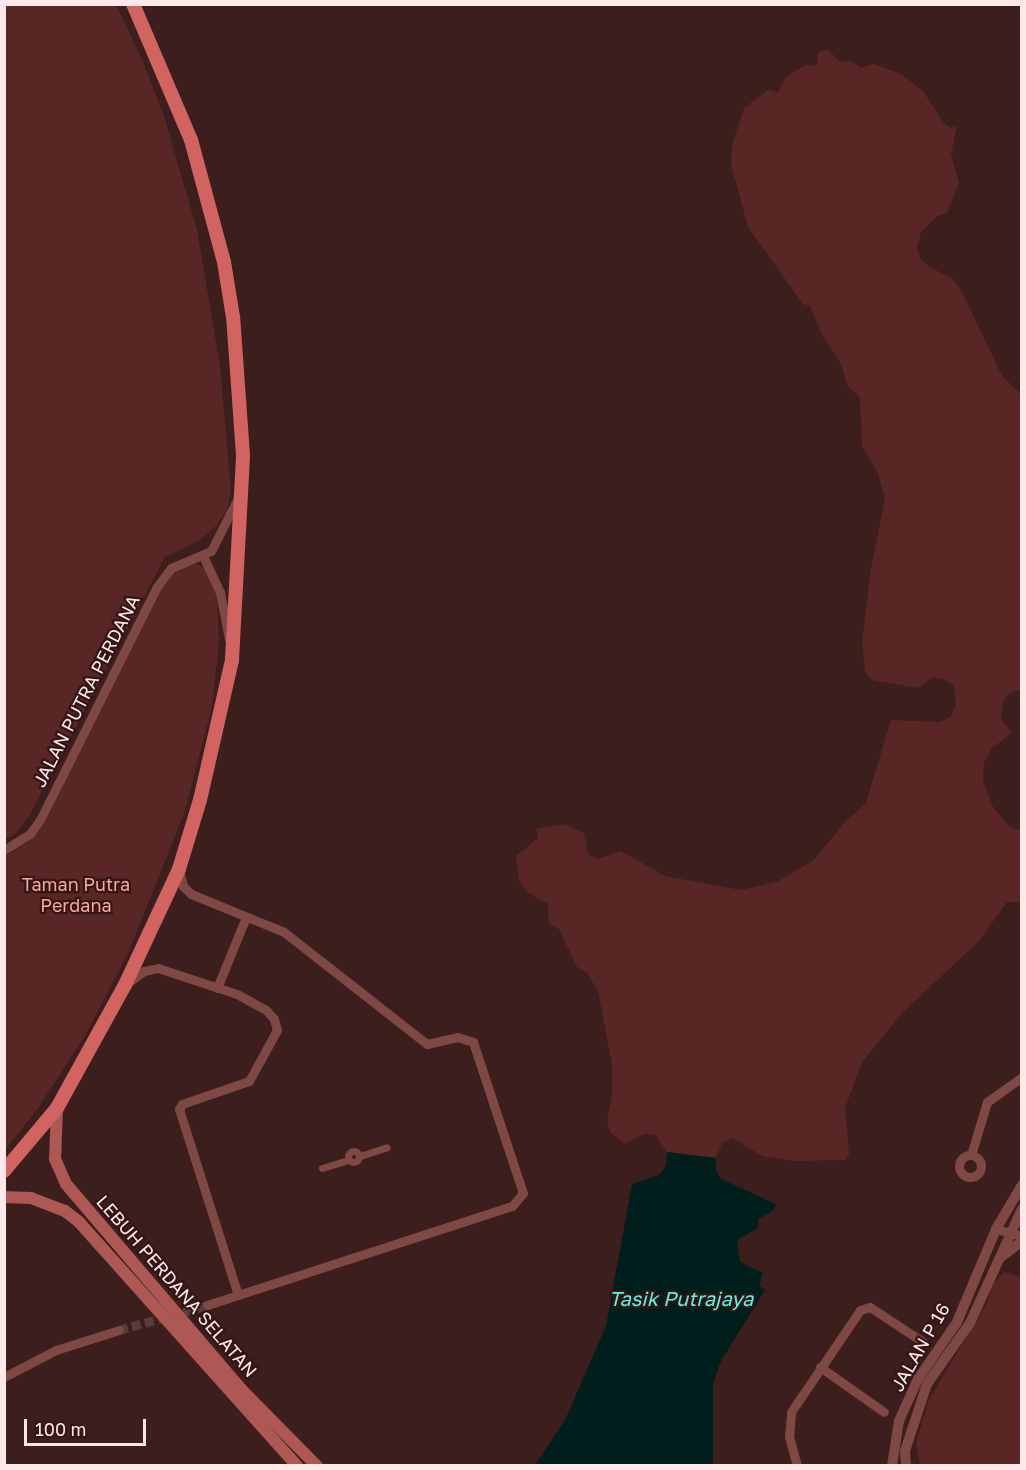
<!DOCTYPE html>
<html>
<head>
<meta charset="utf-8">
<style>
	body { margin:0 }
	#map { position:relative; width:1026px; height:1470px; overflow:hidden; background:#3c1e1d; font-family:"Golos Text",sans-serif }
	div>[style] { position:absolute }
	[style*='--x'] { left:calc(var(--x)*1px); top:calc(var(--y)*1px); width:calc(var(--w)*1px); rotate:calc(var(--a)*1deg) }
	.green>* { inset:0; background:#582725 }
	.water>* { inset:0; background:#001f1c }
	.minor-tunnel>* { height:9px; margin-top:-4.5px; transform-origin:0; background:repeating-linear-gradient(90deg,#593c3b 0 9px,transparent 0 13.5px) }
	.pedestrian>* { height:7px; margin:-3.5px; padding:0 3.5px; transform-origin:3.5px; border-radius:3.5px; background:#7e4845 }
	.pedestrian>.ring { margin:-3.5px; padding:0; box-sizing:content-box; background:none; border:7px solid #7e4845; border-radius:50% }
	.minor>* { height:9px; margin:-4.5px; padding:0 4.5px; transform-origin:4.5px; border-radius:4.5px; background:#7e4845 }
	.minor>.ring { margin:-4.5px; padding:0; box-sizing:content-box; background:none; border:9px solid #7e4845; border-radius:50% }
	.tertiary>* { height:10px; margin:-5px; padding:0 5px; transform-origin:5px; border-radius:5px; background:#7e4845 }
	.secondary>* { height:12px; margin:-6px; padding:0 6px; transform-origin:6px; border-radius:6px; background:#ad5855 }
	.primary>* { height:14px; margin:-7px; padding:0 7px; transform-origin:7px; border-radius:7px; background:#d16460 }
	span { translate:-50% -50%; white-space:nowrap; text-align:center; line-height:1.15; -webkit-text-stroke:4.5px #321514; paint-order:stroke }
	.street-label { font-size:18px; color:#ffe9e8 }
	.park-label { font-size:18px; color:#fea59f }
	.water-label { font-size:20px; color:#56f6e8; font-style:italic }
	.frame { position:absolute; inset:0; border:6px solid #ffe9e8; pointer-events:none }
	.scale { position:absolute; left:24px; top:1419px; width:122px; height:27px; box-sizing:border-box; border:3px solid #ffe9e8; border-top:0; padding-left:8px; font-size:18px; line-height:21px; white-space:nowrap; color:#ffe9e8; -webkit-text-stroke:4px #321514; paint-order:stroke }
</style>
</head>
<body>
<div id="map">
	<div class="green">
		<div style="clip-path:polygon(5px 5px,116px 5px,142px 59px,164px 116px,197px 230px,220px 366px,231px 490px,227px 511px,216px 526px,199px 541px,165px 557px,28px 818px,15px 834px,5px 839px)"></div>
		<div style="clip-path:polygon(828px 50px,841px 62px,850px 61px,861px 68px,874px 64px,901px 74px,923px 91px,943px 122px,950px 128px,957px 126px,951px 154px,959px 183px,947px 213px,937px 216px,921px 232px,917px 248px,921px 259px,931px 268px,952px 278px,961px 290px,1002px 376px,1021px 394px,1021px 690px,1011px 692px,1003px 701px,1001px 719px,1012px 733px,992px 748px,984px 763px,983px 780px,993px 807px,1010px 827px,1021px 830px,1021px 902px,1007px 902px,978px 942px,904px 1011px,862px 1062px,845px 1108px,849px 1155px,845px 1160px,795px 1161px,762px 1156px,732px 1138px,722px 1143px,716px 1158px,667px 1152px,656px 1135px,644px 1134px,625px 1144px,610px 1132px,607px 1121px,612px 1095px,612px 1064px,598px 991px,587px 973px,577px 967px,559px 929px,549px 923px,548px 904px,527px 892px,519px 880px,516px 856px,538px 838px,536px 829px,564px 824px,584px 833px,588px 854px,598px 859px,621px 851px,665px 876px,741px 890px,777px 882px,814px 860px,844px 823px,866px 803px,891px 720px,940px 722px,951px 716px,956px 704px,954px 686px,945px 679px,933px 677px,919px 688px,872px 680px,865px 671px,862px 643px,871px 568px,885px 499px,878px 473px,862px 446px,860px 397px,848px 387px,841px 364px,821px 333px,810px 306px,803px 304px,748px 227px,731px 164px,732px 144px,744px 108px,768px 90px,778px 92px,785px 78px,805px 65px,817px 66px,818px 52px)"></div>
		<div style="clip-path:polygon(197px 564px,207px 570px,217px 594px,219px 643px,212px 706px,185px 811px,129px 951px,85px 1036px,38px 1108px,5px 1150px,5px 856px,30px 841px,45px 823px,148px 605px,176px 567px)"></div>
		<div style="clip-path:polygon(1004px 1272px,1021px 1277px,1021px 1465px,920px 1465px,916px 1443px,929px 1399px,987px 1304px,992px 1285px)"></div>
	</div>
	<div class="water">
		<div style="clip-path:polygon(667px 1152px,716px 1158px,716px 1171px,721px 1179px,776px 1204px,774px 1210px,758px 1219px,758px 1228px,737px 1240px,740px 1262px,763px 1273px,759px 1286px,765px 1290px,721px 1361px,713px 1383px,713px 1465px,535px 1465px,565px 1420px,606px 1326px,632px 1184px,659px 1175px,666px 1166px)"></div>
	</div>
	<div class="minor-tunnel">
		<div style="--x:119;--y:1330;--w:92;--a:-15.7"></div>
	</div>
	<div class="pedestrian">
		<div class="ring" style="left:348.5px;top:1151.5px;width:4px;height:4px"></div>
		<div style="--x:360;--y:1156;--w:28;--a:-18"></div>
		<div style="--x:322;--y:1168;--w:28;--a:-17"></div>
	</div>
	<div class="minor">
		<div style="--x:203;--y:556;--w:40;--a:65"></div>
		<div style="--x:220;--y:592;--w:48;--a:79.2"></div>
		<div style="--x:4;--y:850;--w:31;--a:-32"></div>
		<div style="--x:30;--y:834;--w:19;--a:-55"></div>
		<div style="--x:41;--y:818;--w:257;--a:-63.4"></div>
		<div style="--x:156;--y:588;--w:25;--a:-53"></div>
		<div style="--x:171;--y:568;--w:43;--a:-23"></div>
		<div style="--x:211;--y:551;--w:59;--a:-63"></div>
		<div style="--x:179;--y:869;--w:17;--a:77"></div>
		<div style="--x:183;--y:886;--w:11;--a:45"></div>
		<div style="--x:191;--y:894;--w:100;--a:22.2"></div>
		<div style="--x:284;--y:932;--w:182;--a:38.1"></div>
		<div style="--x:427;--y:1044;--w:31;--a:-13"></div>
		<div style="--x:457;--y:1037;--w:17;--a:17"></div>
		<div style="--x:473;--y:1042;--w:159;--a:71.7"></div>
		<div style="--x:523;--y:1193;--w:17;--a:130"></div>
		<div style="--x:512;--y:1206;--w:320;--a:162"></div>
		<div style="--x:128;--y:983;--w:20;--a:-37"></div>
		<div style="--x:144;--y:971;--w:14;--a:-12"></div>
		<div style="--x:158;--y:968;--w:83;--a:18.2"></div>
		<div style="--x:237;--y:994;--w:33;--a:29"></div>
		<div style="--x:266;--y:1010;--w:12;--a:48"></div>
		<div style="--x:274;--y:1019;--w:11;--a:75"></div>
		<div style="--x:277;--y:1030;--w:58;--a:118.8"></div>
		<div style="--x:249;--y:1081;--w:71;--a:161.1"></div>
		<div style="--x:182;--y:1104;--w:6;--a:121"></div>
		<div style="--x:179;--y:1109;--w:195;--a:72.4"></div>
		<div style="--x:217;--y:988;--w:77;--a:-67.8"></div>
		<div class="ring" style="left:959px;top:1155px;width:13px;height:13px"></div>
		<div style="--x:971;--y:1155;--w:55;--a:-73.2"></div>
		<div style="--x:987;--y:1102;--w:43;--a:-35.5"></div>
		<div style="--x:996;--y:1229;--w:27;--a:15"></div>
		<div style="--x:820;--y:1367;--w:78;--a:35.1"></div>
		<div style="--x:4;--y:1377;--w:59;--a:-27.4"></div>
		<div style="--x:56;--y:1350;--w:66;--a:-17.6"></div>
		<div style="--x:797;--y:1466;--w:30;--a:-105"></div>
		<div style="--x:789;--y:1437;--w:25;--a:-85"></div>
		<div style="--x:791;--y:1412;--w:123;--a:-55.9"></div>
		<div style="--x:860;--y:1310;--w:10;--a:-17"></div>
		<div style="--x:870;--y:1307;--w:64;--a:33.4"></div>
	</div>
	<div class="tertiary">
		<div style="--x:1001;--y:1257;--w:26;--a:-37"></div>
		<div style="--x:892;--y:1466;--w:46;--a:-81.2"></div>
		<div style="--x:899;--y:1421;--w:46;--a:-65.7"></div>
		<div style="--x:918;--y:1379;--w:69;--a:-55.6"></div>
		<div style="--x:957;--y:1322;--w:101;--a:-67.2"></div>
		<div style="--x:996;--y:1229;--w:51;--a:-59.4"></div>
		<div style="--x:906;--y:1466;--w:15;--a:-94"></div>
		<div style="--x:905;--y:1451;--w:71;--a:-71.8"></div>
		<div style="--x:927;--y:1384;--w:75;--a:-54.8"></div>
		<div style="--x:970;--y:1323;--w:125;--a:-65.5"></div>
	</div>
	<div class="secondary">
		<div style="--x:57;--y:1108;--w:51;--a:92.2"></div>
		<div style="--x:55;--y:1159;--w:27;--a:66"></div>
		<div style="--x:66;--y:1184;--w:270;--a:49.5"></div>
		<div style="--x:241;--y:1389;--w:108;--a:45.4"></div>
		<div style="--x:4;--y:1197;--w:27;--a:2"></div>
		<div style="--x:31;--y:1198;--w:36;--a:21"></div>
		<div style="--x:65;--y:1211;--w:18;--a:38"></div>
		<div style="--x:79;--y:1222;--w:327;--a:48.2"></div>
	</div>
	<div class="primary">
		<div style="--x:4;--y:1171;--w:82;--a:-49.9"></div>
		<div style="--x:57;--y:1108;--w:141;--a:-61.1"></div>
		<div style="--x:125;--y:985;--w:128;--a:-65"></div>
		<div style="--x:179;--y:869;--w:72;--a:-73.1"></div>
		<div style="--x:200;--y:800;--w:144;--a:-77.1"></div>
		<div style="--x:232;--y:660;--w:205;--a:-86.9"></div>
		<div style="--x:243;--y:455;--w:138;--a:-94.1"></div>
		<div style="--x:233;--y:317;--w:56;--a:-99.3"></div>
		<div style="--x:224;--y:262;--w:126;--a:-105.1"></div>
		<div style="--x:191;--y:140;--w:148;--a:-113.1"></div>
	</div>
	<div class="street-label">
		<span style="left:86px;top:691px;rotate:-63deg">JALAN PUTRA PERDANA</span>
		<span style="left:177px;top:1286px;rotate:49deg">LEBUH PERDANA SELATAN</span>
		<span style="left:920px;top:1347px;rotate:-60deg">JALAN P 16</span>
	</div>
	<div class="park-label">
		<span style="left:76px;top:895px">Taman Putra<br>Perdana</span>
	</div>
	<div class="water-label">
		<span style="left:681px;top:1298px">Tasik Putrajaya</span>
	</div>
	<div class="frame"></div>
	<div class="scale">100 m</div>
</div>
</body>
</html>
